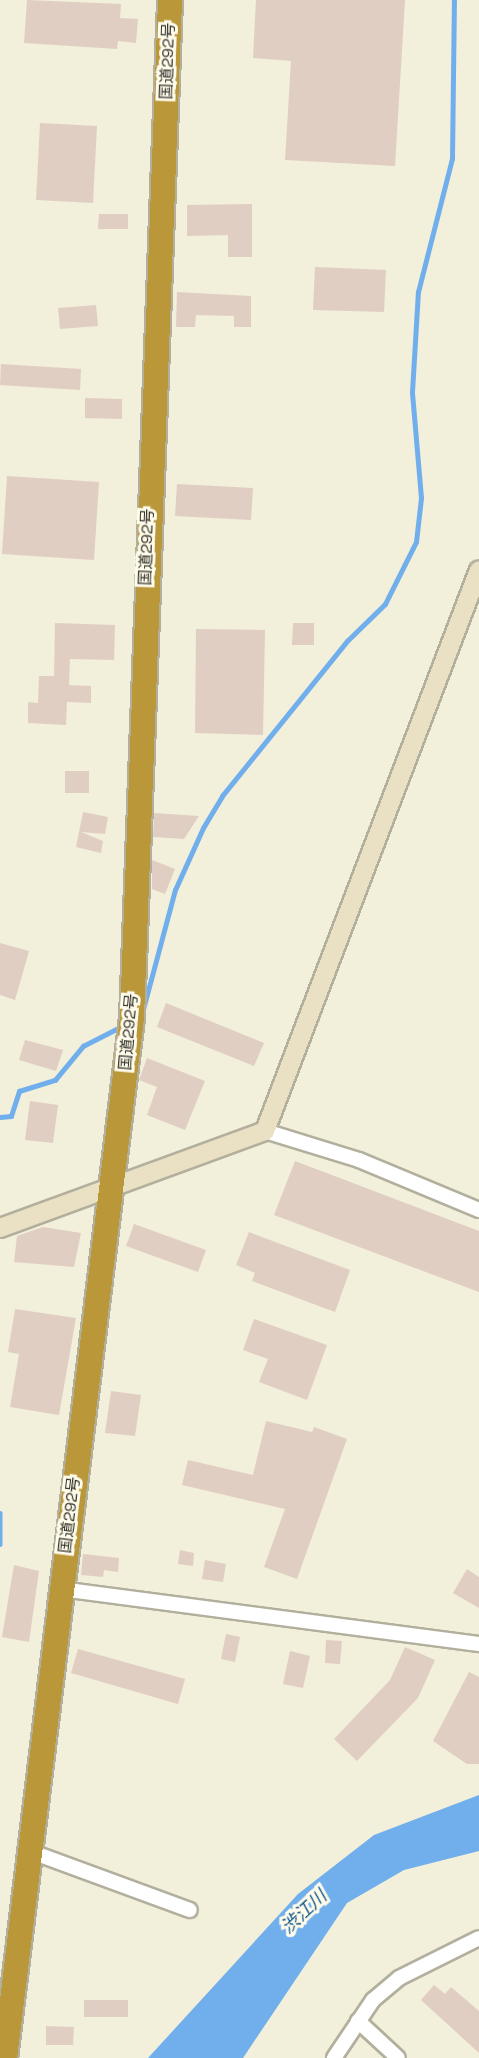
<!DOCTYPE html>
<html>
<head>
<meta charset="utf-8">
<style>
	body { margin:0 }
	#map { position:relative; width:479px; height:2058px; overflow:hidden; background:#f2efdb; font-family:"Space Grotesk","Noto Sans JP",sans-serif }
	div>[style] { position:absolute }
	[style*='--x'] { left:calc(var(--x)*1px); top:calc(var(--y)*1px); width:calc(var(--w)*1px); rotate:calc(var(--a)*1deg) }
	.water>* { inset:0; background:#71afec }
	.stream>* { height:4.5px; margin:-2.25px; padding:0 2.25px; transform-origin:2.25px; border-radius:2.25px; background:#71afec }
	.building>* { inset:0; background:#e1cec3 }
	.roads { filter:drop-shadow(2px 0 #b2af9d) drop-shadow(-2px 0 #b2af9d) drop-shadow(0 2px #b2af9d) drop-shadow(0 -2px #b2af9d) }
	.street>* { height:14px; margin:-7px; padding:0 7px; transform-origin:7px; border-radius:7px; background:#fff }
	.secondary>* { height:18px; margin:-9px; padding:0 9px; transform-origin:9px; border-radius:9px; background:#eae0c4 }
	.highway>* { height:24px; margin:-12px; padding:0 12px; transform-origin:12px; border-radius:12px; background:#ba983a }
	span { translate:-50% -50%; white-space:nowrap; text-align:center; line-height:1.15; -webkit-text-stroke:6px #fffcec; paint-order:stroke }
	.street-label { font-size:16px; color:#323029 }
	.water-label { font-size:18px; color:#095188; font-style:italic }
</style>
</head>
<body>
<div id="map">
	<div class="water">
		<div style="clip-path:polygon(479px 1795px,479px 1851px,404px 1870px,347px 1903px,243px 2058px,148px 2058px,298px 1894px,374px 1835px)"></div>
	</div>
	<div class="stream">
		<div style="--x:142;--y:1013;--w:127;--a:-75"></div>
		<div style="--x:175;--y:890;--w:68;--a:-65.7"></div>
		<div style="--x:203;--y:828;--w:37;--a:-59"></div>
		<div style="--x:222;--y:796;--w:199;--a:-51.1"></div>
		<div style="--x:347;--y:641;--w:53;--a:-44.2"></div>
		<div style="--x:385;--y:604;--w:69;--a:-63.4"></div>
		<div style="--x:416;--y:542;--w:44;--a:-83.5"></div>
		<div style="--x:421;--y:498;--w:106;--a:-94.9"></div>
		<div style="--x:412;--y:392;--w:100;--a:-86.6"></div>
		<div style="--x:418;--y:292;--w:137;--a:-75.7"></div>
		<div style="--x:452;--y:159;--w:159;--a:-89.3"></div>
		<div style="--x:0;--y:1117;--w:11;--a:-5"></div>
		<div style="--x:11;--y:1116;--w:26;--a:-72"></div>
		<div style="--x:19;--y:1091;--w:38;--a:-17"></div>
		<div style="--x:55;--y:1080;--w:44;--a:-50.5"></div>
		<div style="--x:83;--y:1046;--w:44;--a:-27.1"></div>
		<div style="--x:0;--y:1513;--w:31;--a:90"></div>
	</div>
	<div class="building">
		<div style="clip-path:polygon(27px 0,121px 4px,120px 18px,138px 19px,136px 43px,118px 41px,117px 49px,24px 43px)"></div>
		<div style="clip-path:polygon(256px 0,405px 0,395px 166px,285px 160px,291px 61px,253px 58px)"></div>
		<div style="clip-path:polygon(40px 123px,97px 126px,93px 203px,36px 200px)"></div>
		<div style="clip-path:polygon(252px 204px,252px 257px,228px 257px,228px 235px,187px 236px,187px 205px)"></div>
		<div style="clip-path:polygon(99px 214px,128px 214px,128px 229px,98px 229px)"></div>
		<div style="clip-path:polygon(315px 267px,386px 270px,384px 312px,313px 310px)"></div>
		<div style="clip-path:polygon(177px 292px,251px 296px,251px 327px,234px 327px,234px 316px,196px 315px,195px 327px,176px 327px)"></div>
		<div style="clip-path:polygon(96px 305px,98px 326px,60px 329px,58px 308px)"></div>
		<div style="clip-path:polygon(1px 364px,81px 369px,80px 390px,0 385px)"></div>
		<div style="clip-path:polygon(85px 398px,122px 399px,122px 419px,85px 418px)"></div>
		<div style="clip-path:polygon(7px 476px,99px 482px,94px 560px,2px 554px)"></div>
		<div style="clip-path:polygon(177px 484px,253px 488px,251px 520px,175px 516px)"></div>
		<div style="clip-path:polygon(55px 623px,115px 625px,114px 660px,70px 659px,69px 685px,91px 686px,91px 703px,67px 702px,66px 725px,28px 723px,28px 702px,38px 703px,39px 676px,54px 676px)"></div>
		<div style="clip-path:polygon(293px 623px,314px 623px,314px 645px,292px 645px)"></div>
		<div style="clip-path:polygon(196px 629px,265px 630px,263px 735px,195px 733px)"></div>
		<div style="clip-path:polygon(65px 771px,89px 771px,89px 793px,65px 793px)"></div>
		<div style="clip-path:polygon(83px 812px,108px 817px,105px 834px,81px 832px,103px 841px,101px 853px,76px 847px)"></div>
		<div style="clip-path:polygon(154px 813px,199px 816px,184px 839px,153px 837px)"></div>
		<div style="clip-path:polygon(152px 860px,175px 869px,165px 894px,152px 889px)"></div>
		<div style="clip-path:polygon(0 943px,29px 951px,15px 1000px,0 995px)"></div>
		<div style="clip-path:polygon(166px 1003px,264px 1043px,254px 1066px,157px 1027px)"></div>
		<div style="clip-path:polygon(25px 1040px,63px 1050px,56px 1071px,19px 1060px)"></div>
		<div style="clip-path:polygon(147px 1058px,205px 1081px,185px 1130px,147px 1115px,157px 1087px,139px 1080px)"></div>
		<div style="clip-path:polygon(30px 1101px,58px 1105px,53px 1143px,25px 1140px)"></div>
		<div style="clip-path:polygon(295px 1161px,479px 1231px,479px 1292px,274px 1215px)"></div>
		<div style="clip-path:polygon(134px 1224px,206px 1250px,198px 1272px,126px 1246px)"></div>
		<div style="clip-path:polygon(43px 1227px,81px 1233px,74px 1267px,14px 1262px,17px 1236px)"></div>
		<div style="clip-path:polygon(249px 1232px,350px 1270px,335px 1312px,252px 1281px,255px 1273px,236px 1265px)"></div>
		<div style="clip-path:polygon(15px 1309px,76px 1318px,59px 1415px,10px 1407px,19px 1354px,8px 1352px)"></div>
		<div style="clip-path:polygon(254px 1319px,327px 1345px,307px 1400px,259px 1382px,268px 1359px,243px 1350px)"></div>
		<div style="clip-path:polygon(111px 1391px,141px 1395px,135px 1436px,105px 1433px)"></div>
		<div style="clip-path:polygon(266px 1421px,312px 1432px,314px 1427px,347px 1439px,297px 1579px,264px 1567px,285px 1509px,182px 1485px,188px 1460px,253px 1475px)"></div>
		<div style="clip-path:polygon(180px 1550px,194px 1553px,193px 1566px,178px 1564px)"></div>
		<div style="clip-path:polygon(83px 1554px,119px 1558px,118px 1572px,104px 1570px,103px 1577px,81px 1575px)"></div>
		<div style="clip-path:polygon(205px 1560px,226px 1564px,223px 1582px,202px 1579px)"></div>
		<div style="clip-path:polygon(14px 1565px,39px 1571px,29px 1642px,2px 1637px)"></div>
		<div style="clip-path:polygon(467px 1569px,479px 1577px,479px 1608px,453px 1593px)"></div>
		<div style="clip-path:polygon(226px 1634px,240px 1637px,235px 1662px,221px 1659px)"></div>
		<div style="clip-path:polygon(326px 1640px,342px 1641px,340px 1664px,325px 1663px)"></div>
		<div style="clip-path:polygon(405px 1647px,435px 1660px,418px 1698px,357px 1761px,334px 1739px,390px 1680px)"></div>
		<div style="clip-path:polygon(78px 1649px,185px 1679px,178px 1704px,71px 1673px)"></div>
		<div style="clip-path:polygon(290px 1651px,310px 1656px,303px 1688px,283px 1684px)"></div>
		<div style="clip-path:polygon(469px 1672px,479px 1677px,479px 1764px,467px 1764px,433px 1741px)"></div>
		<div style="clip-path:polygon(434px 1985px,445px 1994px,451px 1987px,479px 2011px,479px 2053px,421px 2000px)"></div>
		<div style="clip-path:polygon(84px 2000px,128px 2000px,128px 2017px,84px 2017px)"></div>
		<div style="clip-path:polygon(46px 2026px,74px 2027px,73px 2045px,46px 2045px)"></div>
	</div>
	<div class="roads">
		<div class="street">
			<div style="--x:265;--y:1131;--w:98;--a:17.1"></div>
			<div style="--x:359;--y:1160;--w:130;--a:22.6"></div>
			<div style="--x:61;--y:1589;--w:422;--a:7.5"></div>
			<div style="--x:32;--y:1852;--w:168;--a:20.2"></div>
			<div style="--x:358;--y:2021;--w:54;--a:42.8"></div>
			<div style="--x:334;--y:2058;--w:70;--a:-56.1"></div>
			<div style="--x:373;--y:2000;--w:34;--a:-40"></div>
			<div style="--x:399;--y:1978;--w:89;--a:-26.6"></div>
		</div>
		<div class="secondary">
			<div style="--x:0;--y:1228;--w:282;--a:-20.1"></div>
			<div style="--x:265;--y:1131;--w:600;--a:-69.12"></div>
		</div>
		<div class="highway">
			<div style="--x:5;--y:2058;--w:1048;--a:-83.04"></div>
			<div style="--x:132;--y:1018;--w:1019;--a:-87.86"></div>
		</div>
	</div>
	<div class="street-label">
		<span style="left:168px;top:61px;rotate:-88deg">国道292号</span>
		<span style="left:147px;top:547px;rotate:-88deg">国道292号</span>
		<span style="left:129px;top:1032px;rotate:-85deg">国道292号</span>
		<span style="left:70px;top:1515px;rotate:-83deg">国道292号</span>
	</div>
	<div class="water-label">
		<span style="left:304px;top:1912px;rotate:-43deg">渋江川</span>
	</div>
</div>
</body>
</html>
